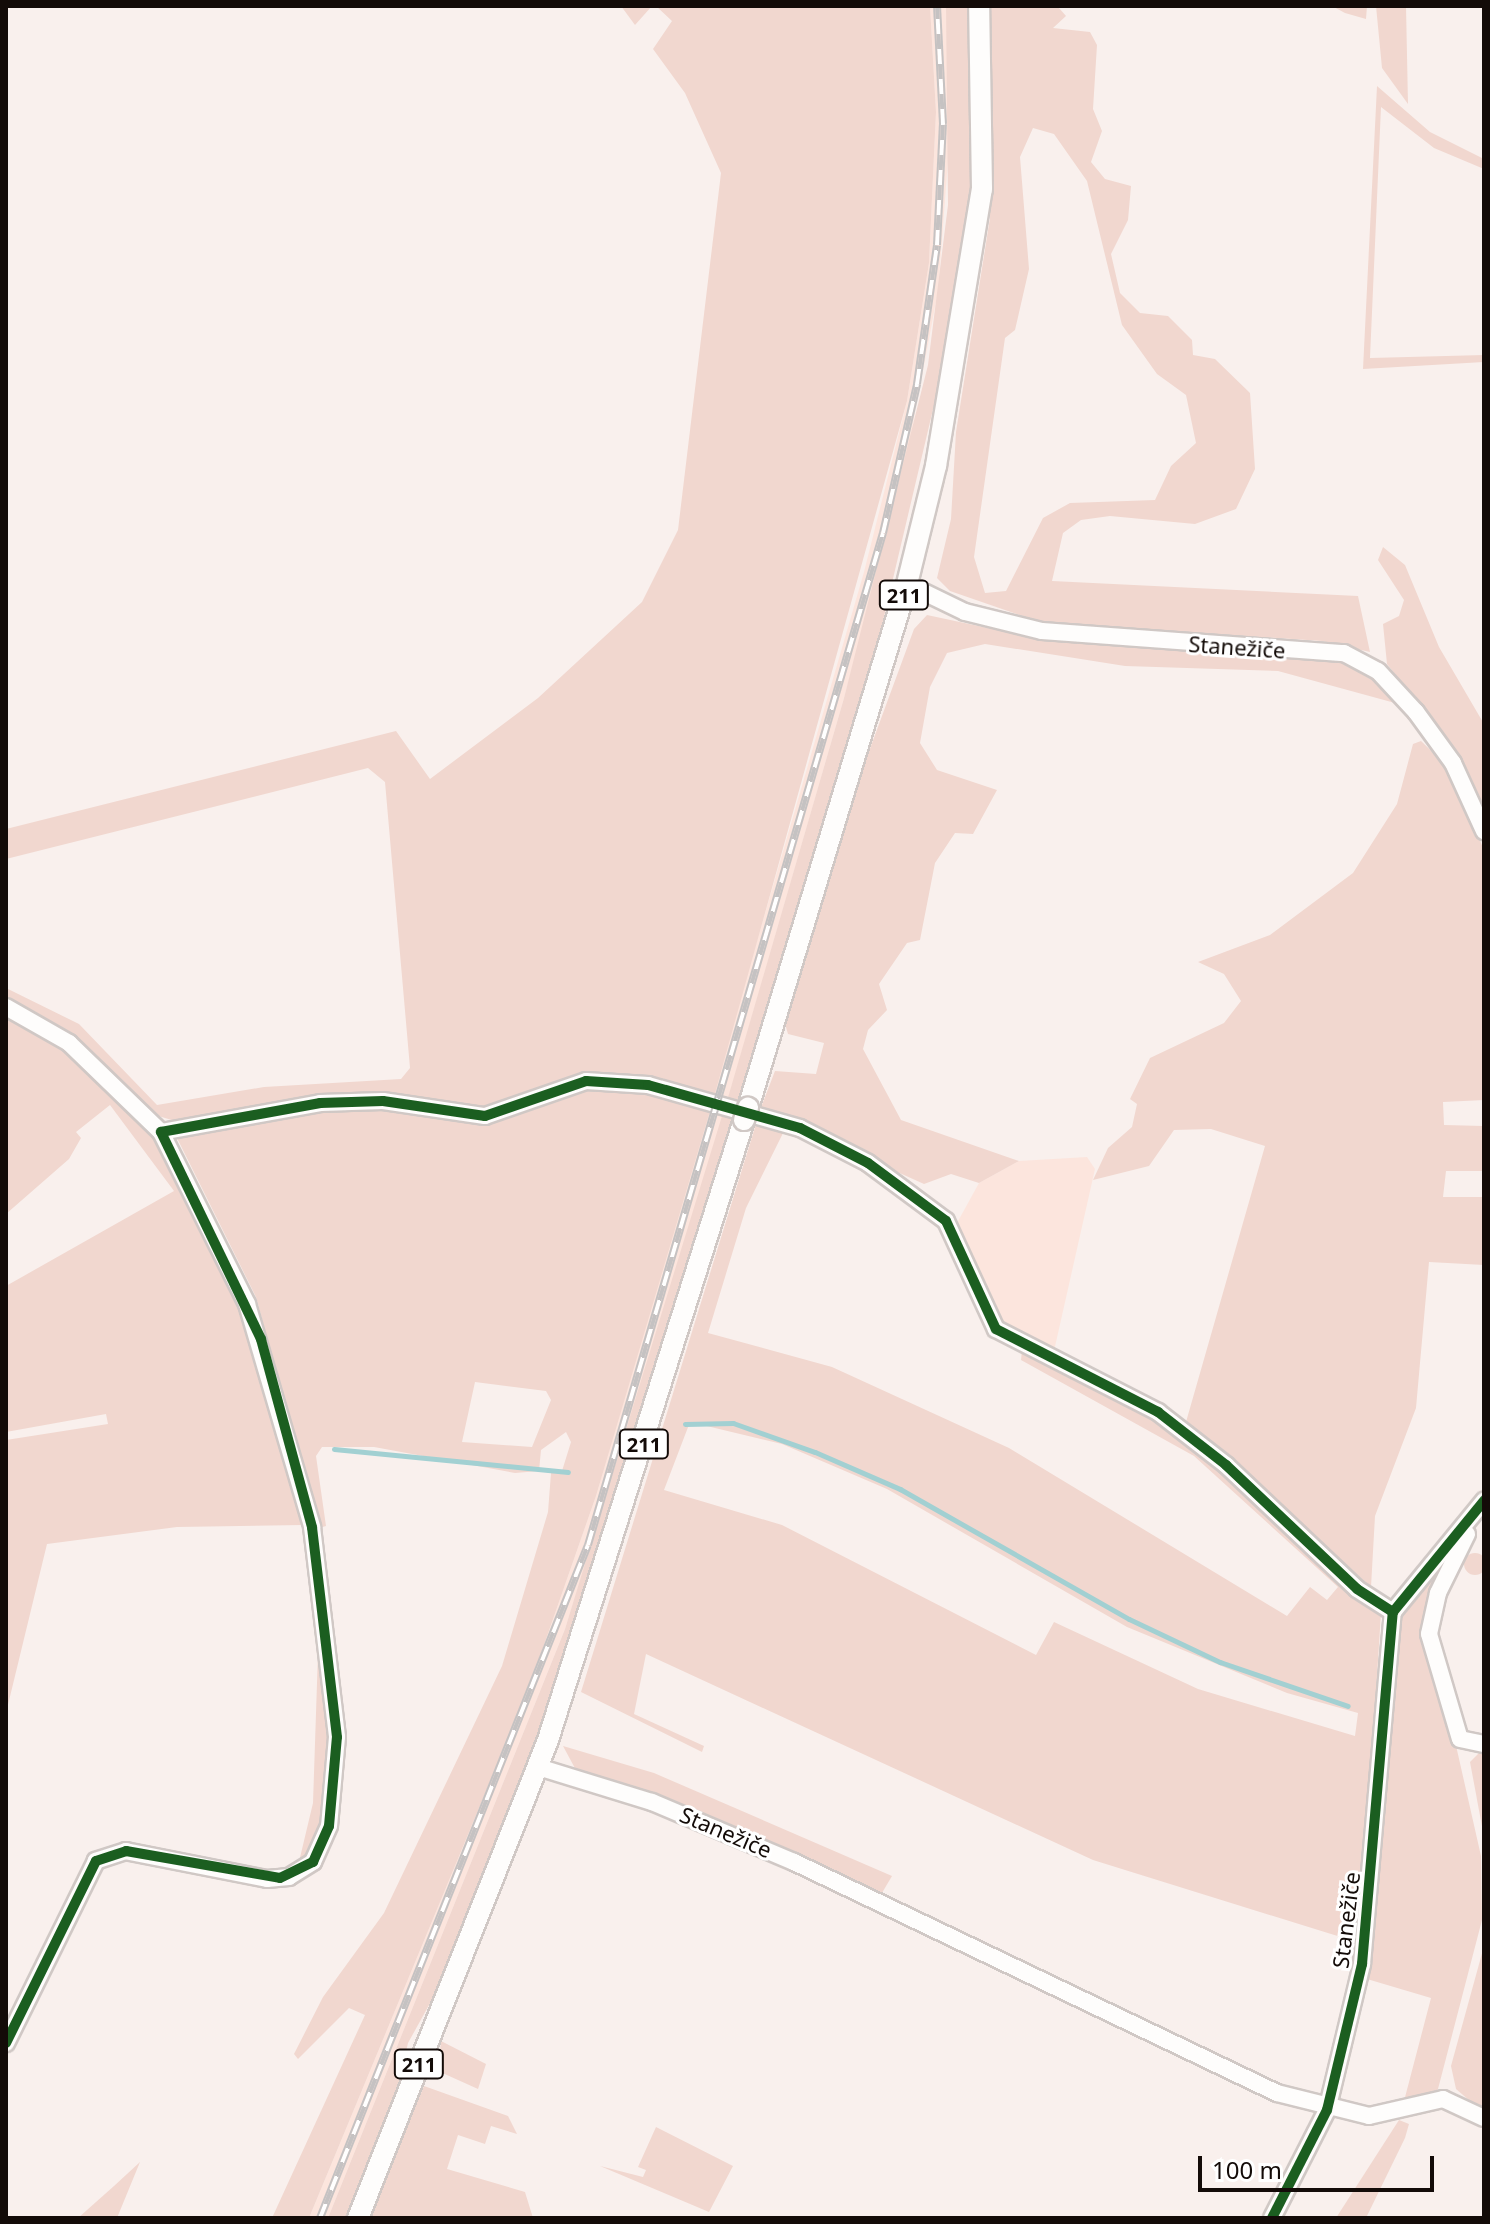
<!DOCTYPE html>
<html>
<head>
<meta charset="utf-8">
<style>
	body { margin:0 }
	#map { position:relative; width:1490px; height:2224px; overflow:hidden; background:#f9f0ed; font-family:"Noto Sans",sans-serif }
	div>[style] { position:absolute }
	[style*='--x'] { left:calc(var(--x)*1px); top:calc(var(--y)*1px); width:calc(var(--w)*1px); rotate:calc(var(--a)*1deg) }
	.built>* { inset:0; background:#fce5dd }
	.green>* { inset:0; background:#f1d7cf }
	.round { border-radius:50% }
	.stream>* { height:5px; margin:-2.5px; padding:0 2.5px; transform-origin:2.5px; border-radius:2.5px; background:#a2d0d2 }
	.roads { filter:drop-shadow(2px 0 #d0c8c5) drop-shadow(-2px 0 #d0c8c5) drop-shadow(0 2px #d0c8c5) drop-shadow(0 -2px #d0c8c5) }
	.minor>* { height:16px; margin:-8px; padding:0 8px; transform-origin:8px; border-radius:8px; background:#fefdfc }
	.major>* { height:20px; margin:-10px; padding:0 10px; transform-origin:10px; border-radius:10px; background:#fefdfc }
	.rail>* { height:8px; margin-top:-4px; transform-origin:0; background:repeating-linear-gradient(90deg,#fff 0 15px,#c5c2c2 0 30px); box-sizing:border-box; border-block:2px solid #c5c2c2 }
	.bridges { filter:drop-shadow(2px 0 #d0c8c5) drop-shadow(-2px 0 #d0c8c5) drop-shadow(0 2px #d0c8c5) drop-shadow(0 -2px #d0c8c5) }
	.major-bridge>* { height:20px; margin:-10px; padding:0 10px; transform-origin:10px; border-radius:10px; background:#fefdfc }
	.cycleway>* { height:10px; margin:-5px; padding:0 5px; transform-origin:5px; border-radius:5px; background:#1b5e20 }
	span { translate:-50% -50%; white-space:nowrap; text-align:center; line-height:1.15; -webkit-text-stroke:6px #fff; paint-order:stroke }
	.shield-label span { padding:2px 6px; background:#fff; border:2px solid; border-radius:6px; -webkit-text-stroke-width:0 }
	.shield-label { font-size:20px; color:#130b08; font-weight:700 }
	.street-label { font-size:22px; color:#130b08 }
	.frame { position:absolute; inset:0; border:8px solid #130b08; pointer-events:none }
	.scale { position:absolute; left:1198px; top:2156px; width:236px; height:36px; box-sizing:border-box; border:4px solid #130b08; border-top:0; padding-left:10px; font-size:24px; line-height:28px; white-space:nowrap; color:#130b08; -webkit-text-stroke:6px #fff; paint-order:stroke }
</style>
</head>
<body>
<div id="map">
	<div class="built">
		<div style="clip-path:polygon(930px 6px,946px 6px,952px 109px,938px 291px,902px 482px,844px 698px,676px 1279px,565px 1629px,328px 2218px,309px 2218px,530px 1685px,596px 1496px,864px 572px,907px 401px,929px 263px,936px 112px)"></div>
		<div style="clip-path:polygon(1087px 1157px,1095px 1169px,1054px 1351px,1000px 1323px,957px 1223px,979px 1183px,1019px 1161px)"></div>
	</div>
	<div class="green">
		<div style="clip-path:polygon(621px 6px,652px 6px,635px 25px)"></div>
		<div style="clip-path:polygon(656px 6px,930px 6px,936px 112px,929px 263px,907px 401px,714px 1097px,624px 1076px,575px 1076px,495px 1109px,329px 1097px,175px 1121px,155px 1115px,71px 1037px,6px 999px,6px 988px,79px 1024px,157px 1105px,264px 1087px,401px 1079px,410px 1068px,385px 782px,368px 768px,6px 859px,6px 829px,396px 731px,430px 779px,538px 698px,642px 602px,678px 530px,721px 173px,685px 93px,653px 49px,672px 21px)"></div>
		<div style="clip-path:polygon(946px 6px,969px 6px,974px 189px,952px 329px,874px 659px,737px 1105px,727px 1101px,844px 698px,928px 365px,948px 205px)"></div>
		<div style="clip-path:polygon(evenodd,988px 6px,1059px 8px,1066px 16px,1053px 28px,1090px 32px,1097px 45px,1093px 109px,1102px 131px,1091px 162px,1105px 179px,1131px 186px,1128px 220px,1111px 254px,1120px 293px,1140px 313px,1168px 316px,1192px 340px,1193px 355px,1215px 359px,1250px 393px,1255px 469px,1236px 509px,1195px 524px,1110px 516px,1081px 520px,1063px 533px,1052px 581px,1358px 596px,1370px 652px,1322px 641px,1040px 622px,950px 591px,937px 578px,951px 519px,956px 432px,990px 218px,988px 6px,1033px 128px,1054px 134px,1087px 181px,1122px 325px,1157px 374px,1186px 395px,1196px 443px,1171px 466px,1155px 500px,1070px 503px,1043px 518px,1006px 591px,985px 593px,974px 557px,1005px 338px,1015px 330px,1029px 269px,1020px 157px,1033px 128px)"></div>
		<div style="clip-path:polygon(1332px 6px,1367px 6px,1366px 19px,1345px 13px)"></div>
		<div style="clip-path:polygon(1376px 6px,1406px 6px,1408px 104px,1382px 68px)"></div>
		<div style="clip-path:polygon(1377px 86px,1430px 132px,1484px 159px,1484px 169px,1434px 148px,1381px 107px,1370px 358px,1484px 355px,1484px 362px,1363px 369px)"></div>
		<div style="clip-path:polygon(1383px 547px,1405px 565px,1439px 647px,1484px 724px,1484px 810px,1447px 739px,1387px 664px,1383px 624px,1399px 616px,1404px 600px,1378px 560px)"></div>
		<div style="clip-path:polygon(927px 615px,1016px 634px,1335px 659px,1375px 676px,1395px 703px,1278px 671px,1125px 666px,985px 644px,947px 653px,930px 687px,920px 743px,937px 770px,997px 790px,973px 834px,955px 833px,935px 863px,920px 940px,907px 943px,879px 984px,887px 1010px,868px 1030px,863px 1049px,901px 1120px,1019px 1161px,979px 1183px,951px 1174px,924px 1184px,760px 1110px,775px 1071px,816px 1074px,824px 1043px,788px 1034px,785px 1024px,861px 773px,914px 629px)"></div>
		<div style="clip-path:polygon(1421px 741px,1449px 768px,1484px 850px,1484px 1100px,1443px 1102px,1444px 1125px,1484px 1126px,1484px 1171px,1446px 1171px,1443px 1197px,1484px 1197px,1484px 1265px,1429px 1262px,1416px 1408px,1375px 1516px,1371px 1587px,1186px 1422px,1265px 1146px,1211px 1129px,1174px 1130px,1149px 1166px,1093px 1180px,1108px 1148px,1132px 1127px,1137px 1104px,1130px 1099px,1150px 1058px,1224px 1023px,1241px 1001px,1224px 974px,1198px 962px,1270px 935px,1353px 873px,1397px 804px,1413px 744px)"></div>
		<div style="clip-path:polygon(6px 1013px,97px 1074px,146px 1123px,247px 1324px,306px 1524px,325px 1654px,330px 1746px,324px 1821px,316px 1847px,298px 1866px,313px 1803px,318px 1653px,303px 1525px,177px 1527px,47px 1544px,6px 1713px,6px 1440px,108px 1424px,106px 1414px,6px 1432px,6px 1286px,174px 1191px,110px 1105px,76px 1132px,81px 1138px,69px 1159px,6px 1214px)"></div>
		<div style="clip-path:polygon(evenodd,579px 1087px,648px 1092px,710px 1111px,596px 1496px,530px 1685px,309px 2218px,272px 2218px,365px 2015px,349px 2008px,298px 2059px,294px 2054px,323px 1997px,384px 1913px,502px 1666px,548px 1512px,551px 1473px,562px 1471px,571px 1442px,566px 1432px,541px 1450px,539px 1471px,515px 1473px,374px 1447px,322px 1447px,316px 1456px,326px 1526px,319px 1528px,256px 1297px,177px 1138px,278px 1115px,381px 1105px,489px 1121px,579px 1087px,475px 1382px,546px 1391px,551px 1400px,532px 1447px,462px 1442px,475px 1382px)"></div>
		<div style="clip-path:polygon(722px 1116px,734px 1117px,545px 1726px,449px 1969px,408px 2043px,392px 2111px,348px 2218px,328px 2218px,565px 1629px)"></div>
		<div style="clip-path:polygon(evenodd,756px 1124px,785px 1129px,746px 1208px,708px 1333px,832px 1367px,1009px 1448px,1287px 1616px,1310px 1587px,1327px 1600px,1338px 1587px,1194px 1456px,1021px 1360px,1022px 1350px,1190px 1441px,1381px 1613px,1360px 1943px,1093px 1860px,646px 1654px,634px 1714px,704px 1746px,702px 1752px,581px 1692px,756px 1124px,690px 1422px,782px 1444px,887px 1489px,1127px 1627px,1287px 1693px,1358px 1713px,1355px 1736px,1198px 1689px,1054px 1622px,1036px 1655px,782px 1525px,664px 1490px,690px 1422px)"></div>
		<div style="clip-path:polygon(1456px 1547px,1426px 1613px,1481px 1856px,1482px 1920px,1438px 2089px,1430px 2099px,1403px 2105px,1431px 1998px,1367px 1979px,1386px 1722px,1397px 1623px)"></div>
		<div class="round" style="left:1464px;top:1553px;width:22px;height:22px"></div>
		<div style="clip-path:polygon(563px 1746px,654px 1773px,892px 1876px,879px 1898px,577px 1772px)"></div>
		<div style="clip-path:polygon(1484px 1748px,1484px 1837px,1470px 1762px)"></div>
		<div style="clip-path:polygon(1484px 1946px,1484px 2113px,1456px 2089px,1451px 2066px)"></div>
		<div style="clip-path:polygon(441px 2041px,486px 2064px,478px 2089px,438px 2071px)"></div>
		<div style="clip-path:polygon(424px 2086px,508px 2116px,517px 2134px,491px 2126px,485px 2144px,458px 2135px,447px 2169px,525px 2192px,533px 2218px,368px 2218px)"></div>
		<div style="clip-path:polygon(1399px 2120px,1409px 2124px,1405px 2138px,1366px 2218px,1336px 2218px)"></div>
		<div style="clip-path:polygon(656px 2127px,733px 2166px,709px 2212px,600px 2166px,643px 2177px,646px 2170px,638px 2167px)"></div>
		<div style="clip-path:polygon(140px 2162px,117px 2218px,78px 2218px,114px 2186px)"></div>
	</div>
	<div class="stream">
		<div style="--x:685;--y:1424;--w:48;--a:-1.2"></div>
		<div style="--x:733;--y:1423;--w:87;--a:19.5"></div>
		<div style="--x:815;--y:1452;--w:93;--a:23.5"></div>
		<div style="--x:900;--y:1489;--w:263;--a:29.6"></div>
		<div style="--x:1129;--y:1619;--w:101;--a:25.3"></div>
		<div style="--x:1220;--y:1662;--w:135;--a:19"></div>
		<div style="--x:334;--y:1449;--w:235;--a:5.6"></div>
	</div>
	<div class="roads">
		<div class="minor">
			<div style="--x:907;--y:584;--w:64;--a:25.8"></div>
			<div style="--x:965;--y:612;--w:79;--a:13.9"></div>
			<div style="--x:1042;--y:631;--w:303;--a:4.2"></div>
			<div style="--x:1344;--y:653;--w:38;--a:28"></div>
			<div style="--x:1378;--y:671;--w:56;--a:47.2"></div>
			<div style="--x:1416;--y:712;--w:63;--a:54"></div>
			<div style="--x:1453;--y:763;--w:75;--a:65.5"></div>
			<div style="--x:6;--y:1007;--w:73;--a:29.7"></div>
			<div style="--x:69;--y:1043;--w:128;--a:44.1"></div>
			<div style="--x:161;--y:1132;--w:192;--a:63.4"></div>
			<div style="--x:247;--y:1304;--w:232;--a:73.7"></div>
			<div style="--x:312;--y:1527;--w:211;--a:83.2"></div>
			<div style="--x:337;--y:1737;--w:89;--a:95.1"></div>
			<div style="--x:329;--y:1826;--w:39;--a:114"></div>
			<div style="--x:313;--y:1862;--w:28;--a:148"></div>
			<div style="--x:289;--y:1877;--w:22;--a:175"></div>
			<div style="--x:267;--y:1879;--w:144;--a:-168.8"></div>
			<div style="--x:126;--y:1851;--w:32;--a:162"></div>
			<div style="--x:96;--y:1861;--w:203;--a:116.3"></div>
			<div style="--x:161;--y:1132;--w:162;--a:-10.3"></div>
			<div style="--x:320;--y:1103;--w:63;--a:-1.8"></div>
			<div style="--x:383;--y:1101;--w:103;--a:8.4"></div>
			<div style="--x:485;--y:1116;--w:107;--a:-19.1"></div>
			<div style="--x:586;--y:1081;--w:62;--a:3.7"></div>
			<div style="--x:648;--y:1085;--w:158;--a:15.8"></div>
			<div style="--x:800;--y:1128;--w:76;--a:27.2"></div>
			<div style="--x:868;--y:1163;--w:97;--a:36.6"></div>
			<div style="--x:946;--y:1221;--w:119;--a:65.2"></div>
			<div style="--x:996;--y:1329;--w:182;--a:27.1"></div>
			<div style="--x:1158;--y:1412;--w:86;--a:37.9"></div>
			<div style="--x:1226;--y:1465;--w:180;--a:43.4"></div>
			<div style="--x:1357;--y:1589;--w:43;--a:32.6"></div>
			<div style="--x:1467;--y:1534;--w:66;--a:116.2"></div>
			<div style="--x:1438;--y:1593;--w:42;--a:102.4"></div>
			<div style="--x:1429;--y:1634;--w:109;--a:73.6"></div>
			<div style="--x:1460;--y:1739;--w:25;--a:12"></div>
			<div style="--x:538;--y:1767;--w:119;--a:17.1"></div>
			<div style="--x:652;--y:1802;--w:154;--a:22.9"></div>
			<div style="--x:794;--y:1862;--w:535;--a:25.56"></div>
			<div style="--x:1277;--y:2093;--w:95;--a:14"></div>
			<div style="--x:1369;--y:2116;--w:76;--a:-12.9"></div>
			<div style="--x:1443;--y:2099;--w:45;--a:24.9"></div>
			<div style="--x:1272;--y:2218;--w:121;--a:-63"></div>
			<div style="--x:1327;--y:2110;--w:150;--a:-76.5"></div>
			<div style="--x:1362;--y:1964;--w:353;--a:-85"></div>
			<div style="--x:1393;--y:1612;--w:144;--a:-50.7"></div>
		</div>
		<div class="major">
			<div style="--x:748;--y:1108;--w:548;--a:-73.12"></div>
			<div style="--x:907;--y:584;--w:122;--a:-76.2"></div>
			<div style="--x:936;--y:466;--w:281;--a:-80.6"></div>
			<div style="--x:982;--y:189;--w:183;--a:-90.9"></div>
			<div style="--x:358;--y:2218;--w:514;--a:-68.32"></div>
			<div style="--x:548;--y:1740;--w:650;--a:-72.46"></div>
		</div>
	</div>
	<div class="rail">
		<div style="--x:320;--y:2218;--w:724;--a:-68.29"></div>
		<div style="--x:588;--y:1545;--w:1054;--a:-73.75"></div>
		<div style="--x:883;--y:533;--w:153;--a:-77.1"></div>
		<div style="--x:917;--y:384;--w:140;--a:-81.8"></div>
		<div style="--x:937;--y:245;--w:121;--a:-87.2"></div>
		<div style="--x:943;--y:124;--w:118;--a:-92.9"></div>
	</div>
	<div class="bridges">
		<div class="major-bridge">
			<div style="--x:744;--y:1120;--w:13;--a:-72"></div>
		</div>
	</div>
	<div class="cycleway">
		<div style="--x:6;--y:2043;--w:203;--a:-63.7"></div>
		<div style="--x:96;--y:1861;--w:32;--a:-18"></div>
		<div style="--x:126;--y:1851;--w:156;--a:9.9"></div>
		<div style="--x:280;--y:1878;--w:37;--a:-26"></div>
		<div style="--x:313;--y:1862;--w:39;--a:-66"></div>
		<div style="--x:329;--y:1826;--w:89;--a:-84.9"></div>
		<div style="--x:337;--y:1737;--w:211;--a:-96.8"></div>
		<div style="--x:312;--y:1527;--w:195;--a:-105.2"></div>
		<div style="--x:261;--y:1339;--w:230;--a:-115.8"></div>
		<div style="--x:161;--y:1132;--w:162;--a:-10.3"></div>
		<div style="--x:320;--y:1103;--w:63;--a:-1.8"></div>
		<div style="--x:383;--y:1101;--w:103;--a:8.4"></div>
		<div style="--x:485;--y:1116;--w:107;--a:-19.1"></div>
		<div style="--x:586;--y:1081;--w:62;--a:3.7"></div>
		<div style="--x:648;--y:1085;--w:158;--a:15.8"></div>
		<div style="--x:800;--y:1128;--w:76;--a:27.2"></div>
		<div style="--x:868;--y:1163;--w:97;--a:36.6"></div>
		<div style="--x:946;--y:1221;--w:119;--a:65.2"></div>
		<div style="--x:996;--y:1329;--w:182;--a:27.1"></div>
		<div style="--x:1158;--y:1412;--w:86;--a:37.9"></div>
		<div style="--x:1226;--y:1465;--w:180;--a:43.4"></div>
		<div style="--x:1357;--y:1589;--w:43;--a:32.6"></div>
		<div style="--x:1272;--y:2218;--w:121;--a:-63"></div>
		<div style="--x:1327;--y:2110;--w:150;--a:-76.5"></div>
		<div style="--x:1362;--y:1964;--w:353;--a:-85"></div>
		<div style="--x:1393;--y:1612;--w:144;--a:-50.7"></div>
	</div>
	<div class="shield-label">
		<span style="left:904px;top:595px">211</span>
		<span style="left:644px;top:1444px">211</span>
		<span style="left:419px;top:2064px">211</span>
	</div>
	<div class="street-label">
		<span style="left:1237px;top:647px;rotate:4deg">Stanežiče</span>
		<span style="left:726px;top:1832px;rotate:23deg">Stanežiče</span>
		<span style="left:1346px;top:1920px;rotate:-83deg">Stanežiče</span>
	</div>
	<div class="frame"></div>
	<div class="scale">100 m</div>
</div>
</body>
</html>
